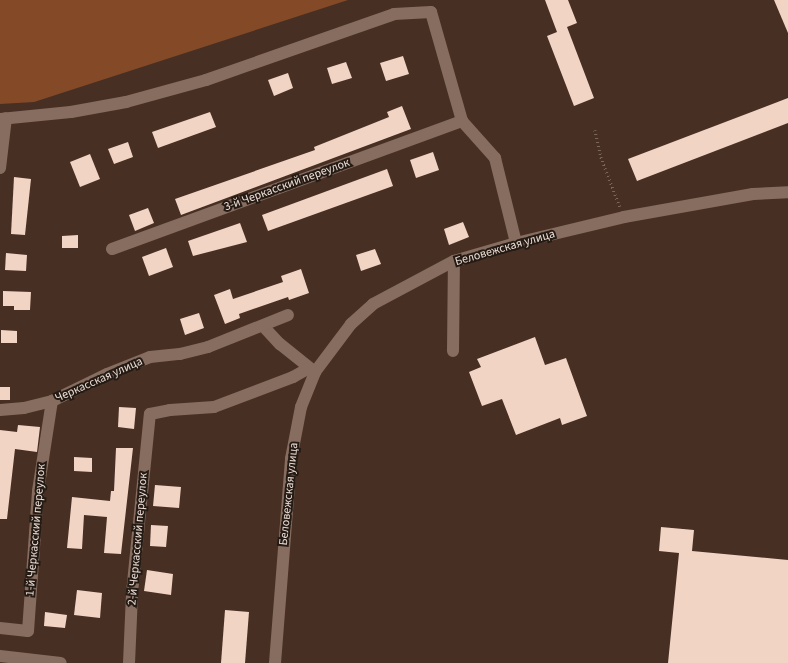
<!DOCTYPE html>
<html>
<head>
<meta charset="utf-8">
<style>
	body { margin:0 }
	#map { position:relative; width:788px; height:663px; overflow:hidden; background:#473023; font-family:"Source Sans 3",sans-serif }
	div>[style] { position:absolute }
	[style*='--x'] { left:calc(var(--x)*1px); top:calc(var(--y)*1px); width:calc(var(--w)*1px); rotate:calc(var(--a)*1deg) }
	.green>* { inset:0; background:#844a28 }
	.building>* { inset:0; background:#f2d4c4 }
	.path>* { height:2.5px; margin-top:-1.25px; transform-origin:0; background:repeating-linear-gradient(90deg,#7b675b 0 1px,transparent 0 4px) }
	.minor>* { height:12px; margin:-6px; padding:0 6px; transform-origin:6px; border-radius:6px; background:#876d5f }
	span { translate:-50% -50%; white-space:nowrap; text-align:center; line-height:1.15; -webkit-text-stroke:4px #251b15; paint-order:stroke }
	.street-label { font-size:12px; color:#edded6 }
</style>
</head>
<body>
<div id="map">
	<div class="green">
		<div style="clip-path:polygon(0 0,348px 0,34px 102px,0 104px)"></div>
	</div>
	<div class="building">
		<div style="clip-path:polygon(545px 0,568px 0,577px 23px,567px 27px,594px 98px,574px 106px,547px 36px,557px 32px)"></div>
		<div style="clip-path:polygon(774px 0,788px 0,788px 33px)"></div>
		<div style="clip-path:polygon(403px 56px,409px 74px,386px 81px,380px 63px)"></div>
		<div style="clip-path:polygon(346px 62px,352px 78px,332px 84px,327px 68px)"></div>
		<div style="clip-path:polygon(288px 73px,293px 88px,274px 96px,268px 80px)"></div>
		<div style="clip-path:polygon(788px 98px,788px 123px,637px 181px,628px 159px)"></div>
		<div style="clip-path:polygon(402px 106px,411px 129px,181px 215px,175px 199px,315px 150px,314px 147px,389px 117px,387px 112px)"></div>
		<div style="clip-path:polygon(210px 112px,216px 127px,158px 148px,152px 132px)"></div>
		<div style="clip-path:polygon(128px 142px,133px 157px,114px 164px,108px 149px)"></div>
		<div style="clip-path:polygon(433px 152px,439px 170px,416px 178px,410px 160px)"></div>
		<div style="clip-path:polygon(90px 154px,100px 179px,80px 187px,70px 162px)"></div>
		<div style="clip-path:polygon(387px 169px,393px 186px,268px 231px,262px 215px)"></div>
		<div style="clip-path:polygon(14px 177px,31px 179px,25px 235px,11px 234px)"></div>
		<div style="clip-path:polygon(148px 208px,154px 223px,135px 231px,129px 215px)"></div>
		<div style="clip-path:polygon(463px 222px,469px 237px,449px 245px,444px 229px)"></div>
		<div style="clip-path:polygon(240px 223px,247px 242px,193px 256px,188px 241px)"></div>
		<div style="clip-path:polygon(78px 235px,78px 248px,62px 248px,62px 236px)"></div>
		<div style="clip-path:polygon(166px 248px,173px 267px,149px 276px,142px 257px)"></div>
		<div style="clip-path:polygon(375px 249px,381px 264px,361px 271px,356px 255px)"></div>
		<div style="clip-path:polygon(6px 253px,27px 255px,26px 271px,5px 270px)"></div>
		<div style="clip-path:polygon(301px 269px,309px 293px,289px 300px,288px 297px,239px 314px,240px 318px,225px 324px,214px 295px,230px 289px,233px 299px,283px 282px,281px 276px)"></div>
		<div style="clip-path:polygon(3px 291px,31px 292px,30px 310px,14px 310px,14px 306px,3px 306px)"></div>
		<div style="clip-path:polygon(199px 313px,204px 328px,185px 335px,180px 319px)"></div>
		<div style="clip-path:polygon(1px 330px,17px 331px,17px 343px,1px 343px)"></div>
		<div style="clip-path:polygon(535px 337px,545px 365px,566px 358px,587px 416px,562px 425px,560px 418px,516px 435px,502px 399px,482px 406px,469px 372px,481px 367px,477px 359px)"></div>
		<div style="clip-path:polygon(0 387px,10px 387px,10px 400px,0 400px)"></div>
		<div style="clip-path:polygon(119px 407px,136px 408px,134px 429px,118px 427px)"></div>
		<div style="clip-path:polygon(18px 425px,40px 427px,37px 452px,15px 449px,7px 519px,0 519px,0 430px,17px 432px)"></div>
		<div style="clip-path:polygon(116px 448px,133px 448px,121px 554px,104px 553px,107px 517px,84px 515px,82px 549px,67px 548px,72px 497px,110px 501px,111px 491px,114px 491px)"></div>
		<div style="clip-path:polygon(74px 457px,92px 458px,92px 472px,74px 471px)"></div>
		<div style="clip-path:polygon(155px 485px,181px 487px,179px 508px,153px 506px)"></div>
		<div style="clip-path:polygon(151px 525px,168px 526px,166px 547px,150px 546px)"></div>
		<div style="clip-path:polygon(661px 527px,694px 530px,692px 551px,788px 560px,788px 663px,668px 663px,679px 553px,659px 551px)"></div>
		<div style="clip-path:polygon(147px 570px,173px 574px,171px 595px,144px 591px)"></div>
		<div style="clip-path:polygon(77px 590px,102px 593px,100px 618px,74px 615px)"></div>
		<div style="clip-path:polygon(225px 610px,249px 612px,245px 663px,221px 663px)"></div>
		<div style="clip-path:polygon(45px 612px,67px 615px,65px 628px,44px 626px)"></div>
	</div>
	<div class="path">
		<div style="--x:595;--y:130;--w:28;--a:77"></div>
		<div style="--x:601;--y:157;--w:53;--a:69.2"></div>
	</div>
	<div class="minor">
		<div style="--x:0;--y:119;--w:71;--a:-5.6"></div>
		<div style="--x:71;--y:112;--w:56;--a:-10.3"></div>
		<div style="--x:126;--y:102;--w:83;--a:-15.4"></div>
		<div style="--x:206;--y:80;--w:199;--a:-19.3"></div>
		<div style="--x:394;--y:14;--w:37;--a:-3"></div>
		<div style="--x:431;--y:12;--w:113;--a:74.1"></div>
		<div style="--x:462;--y:121;--w:50;--a:48.3"></div>
		<div style="--x:495;--y:158;--w:88;--a:76.1"></div>
		<div style="--x:0;--y:168;--w:50;--a:-83.2"></div>
		<div style="--x:112;--y:249;--w:373;--a:-20.1"></div>
		<div style="--x:263;--y:326;--w:25;--a:47"></div>
		<div style="--x:280;--y:344;--w:45;--a:38.7"></div>
		<div style="--x:453;--y:351;--w:90;--a:-89.4"></div>
		<div style="--x:0;--y:410;--w:24;--a:-5"></div>
		<div style="--x:24;--y:408;--w:29;--a:-14"></div>
		<div style="--x:52;--y:401;--w:61;--a:-26.1"></div>
		<div style="--x:107;--y:374;--w:46;--a:-21.6"></div>
		<div style="--x:150;--y:357;--w:30;--a:-6"></div>
		<div style="--x:180;--y:354;--w:29;--a:-14"></div>
		<div style="--x:208;--y:347;--w:86;--a:-21.8"></div>
		<div style="--x:0;--y:628;--w:28;--a:6"></div>
		<div style="--x:28;--y:631;--w:140;--a:-85.9"></div>
		<div style="--x:38;--y:491;--w:91;--a:-81.2"></div>
		<div style="--x:0;--y:656;--w:61;--a:6.5"></div>
		<div style="--x:129;--y:663;--w:70;--a:-87.5"></div>
		<div style="--x:132;--y:593;--w:180;--a:-84.3"></div>
		<div style="--x:150;--y:414;--w:20;--a:-11"></div>
		<div style="--x:170;--y:410;--w:44;--a:-3.9"></div>
		<div style="--x:214;--y:407;--w:85;--a:-20.8"></div>
		<div style="--x:293;--y:377;--w:18;--a:-29"></div>
		<div style="--x:275;--y:663;--w:205;--a:-85.5"></div>
		<div style="--x:291;--y:459;--w:53;--a:-79.1"></div>
		<div style="--x:301;--y:407;--w:38;--a:-68"></div>
		<div style="--x:315;--y:372;--w:60;--a:-53.1"></div>
		<div style="--x:351;--y:324;--w:30;--a:-42"></div>
		<div style="--x:373;--y:304;--w:92;--a:-28"></div>
		<div style="--x:454;--y:261;--w:65;--a:-16.2"></div>
		<div style="--x:516;--y:243;--w:111;--a:-13.5"></div>
		<div style="--x:624;--y:217;--w:131;--a:-10.1"></div>
		<div style="--x:753;--y:194;--w:35;--a:-3"></div>
	</div>
	<div class="street-label">
		<span style="left:287px;top:185px;rotate:-20deg">3-й Черкасский переулок</span>
		<span style="left:505px;top:248px;rotate:-16deg">Беловежская улица</span>
		<span style="left:99px;top:380px;rotate:-24deg">Черкасская улица</span>
		<span style="left:289px;top:494px;rotate:-84deg">Беловежская улица</span>
		<span style="left:36px;top:530px;rotate:-85deg">1-й Черкасский переулок</span>
		<span style="left:138px;top:539px;rotate:-85deg">2-й Черкасский переулок</span>
	</div>
</div>
</body>
</html>
